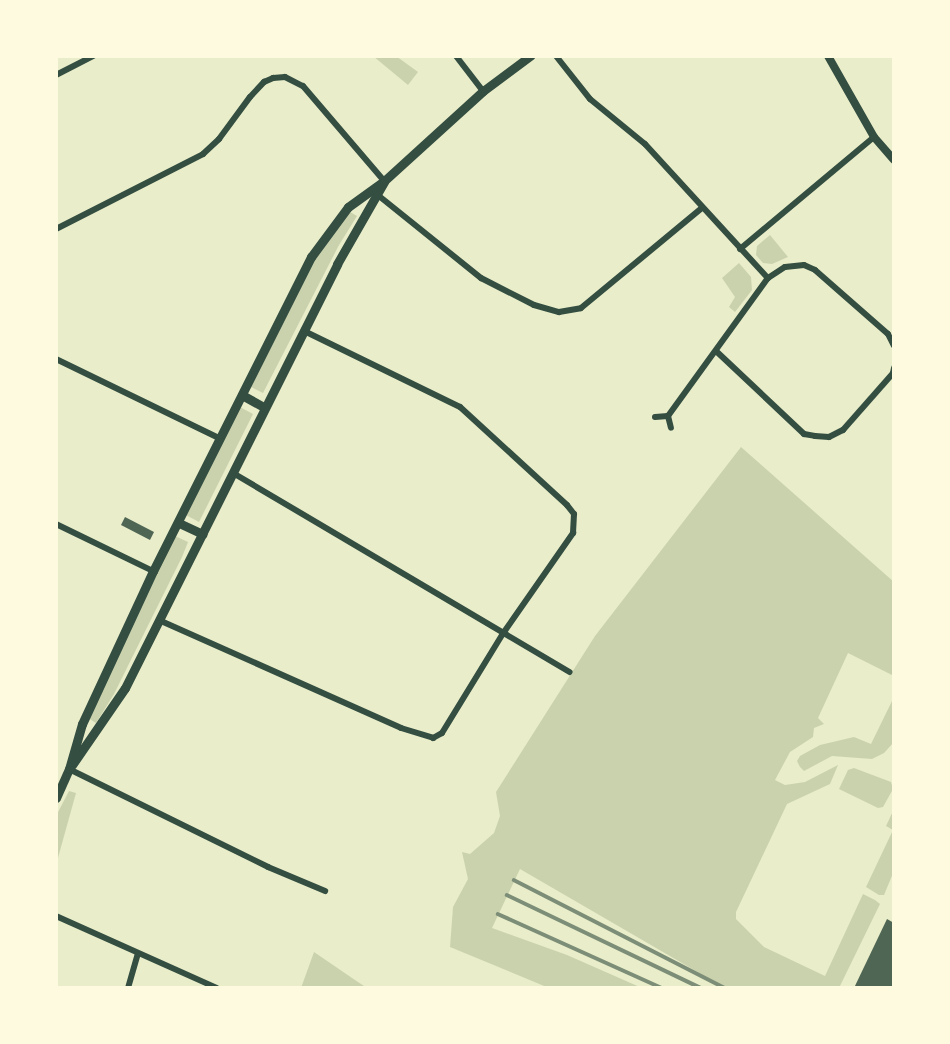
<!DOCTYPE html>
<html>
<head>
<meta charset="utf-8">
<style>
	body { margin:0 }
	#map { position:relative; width:950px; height:1044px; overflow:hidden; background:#e9edc9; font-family:Signika,sans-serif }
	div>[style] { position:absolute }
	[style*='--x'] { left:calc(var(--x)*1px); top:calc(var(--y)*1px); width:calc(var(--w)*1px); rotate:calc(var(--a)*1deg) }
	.green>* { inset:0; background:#cad2ad }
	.building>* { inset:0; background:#4f6655 }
	.minor>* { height:6px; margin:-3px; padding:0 3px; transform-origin:3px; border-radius:3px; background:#344e41 }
	.tertiary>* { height:8px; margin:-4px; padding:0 4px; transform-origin:4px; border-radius:4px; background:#344e41 }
	.secondary>* { height:9px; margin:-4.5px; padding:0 4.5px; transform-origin:4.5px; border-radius:4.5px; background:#344e41 }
	.rail>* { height:3.5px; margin:-1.75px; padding:0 1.75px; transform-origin:1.75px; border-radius:1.75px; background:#7c8e77 }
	span { translate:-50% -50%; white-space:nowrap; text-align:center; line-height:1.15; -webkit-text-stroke:5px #fefae0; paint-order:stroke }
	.frame { position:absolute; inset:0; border:58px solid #fefae0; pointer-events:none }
</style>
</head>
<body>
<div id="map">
	<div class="green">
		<div style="clip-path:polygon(373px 56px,396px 56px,418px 72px,408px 85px)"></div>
		<div style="clip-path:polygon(350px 212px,357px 216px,339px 245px,263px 393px,249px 386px,311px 262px,331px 232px)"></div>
		<div style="clip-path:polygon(770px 235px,788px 257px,772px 264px,763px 263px,756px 255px,757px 246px)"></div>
		<div style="clip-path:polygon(739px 263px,751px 277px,752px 290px,735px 312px,729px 307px,735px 297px,722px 278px)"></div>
		<div style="clip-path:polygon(238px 406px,253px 414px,199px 522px,184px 514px)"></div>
		<div style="clip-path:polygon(741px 447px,894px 582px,894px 676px,848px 653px,818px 718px,824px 724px,814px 728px,813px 737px,790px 752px,775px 780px,785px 785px,805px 782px,838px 765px,830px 784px,787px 804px,736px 912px,736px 919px,764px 947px,825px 976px,863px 894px,875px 900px,880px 904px,839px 988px,725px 988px,520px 869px,492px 928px,567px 955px,642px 988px,549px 988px,450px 947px,453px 907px,468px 879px,462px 852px,470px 854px,494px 833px,500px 816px,496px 792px,595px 636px)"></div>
		<div style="clip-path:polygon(175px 536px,188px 542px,182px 557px,114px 694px,96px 723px,88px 718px)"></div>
		<div style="clip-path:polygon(892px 701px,894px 742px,884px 753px,872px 759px,832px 756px,804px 771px,800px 767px,797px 761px,800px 756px,820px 745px,854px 737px,871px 744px)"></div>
		<div style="clip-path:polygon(854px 768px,891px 782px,893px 789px,883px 807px,878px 808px,839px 789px,848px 770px)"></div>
		<div style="clip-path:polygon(69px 791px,76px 793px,56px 865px,56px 816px)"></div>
		<div style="clip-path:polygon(894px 809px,894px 871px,884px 895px,879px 895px,866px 887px,893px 830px,886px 826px)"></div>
		<div style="clip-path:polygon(314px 952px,355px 980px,367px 988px,301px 988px)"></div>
	</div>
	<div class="building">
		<div style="clip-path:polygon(125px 517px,154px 532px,150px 540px,121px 525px)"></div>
		<div style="clip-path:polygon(887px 919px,894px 923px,894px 988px,854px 988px)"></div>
	</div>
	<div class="minor">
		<div style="--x:456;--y:56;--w:44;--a:52.4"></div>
		<div style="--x:556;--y:56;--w:55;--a:51.7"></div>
		<div style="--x:590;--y:99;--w:71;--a:39.3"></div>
		<div style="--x:645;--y:144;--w:182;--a:47.5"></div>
		<div style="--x:56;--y:75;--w:42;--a:-27.2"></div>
		<div style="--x:379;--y:196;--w:131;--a:38.8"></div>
		<div style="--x:481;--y:278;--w:59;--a:27"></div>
		<div style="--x:534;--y:305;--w:26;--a:16"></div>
		<div style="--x:559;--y:312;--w:22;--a:-10"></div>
		<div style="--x:581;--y:308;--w:157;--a:-39.6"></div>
		<div style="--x:56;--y:229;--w:165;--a:-27"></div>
		<div style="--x:203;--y:154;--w:22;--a:-43"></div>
		<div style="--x:219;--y:139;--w:52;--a:-53.6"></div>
		<div style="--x:250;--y:97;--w:21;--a:-47"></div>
		<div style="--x:264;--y:82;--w:10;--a:-24"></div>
		<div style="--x:273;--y:78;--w:12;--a:-5"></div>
		<div style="--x:285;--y:77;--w:20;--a:27"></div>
		<div style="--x:303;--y:86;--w:125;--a:49.5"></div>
		<div style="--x:740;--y:249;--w:175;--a:-39.9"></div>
		<div style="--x:716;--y:351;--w:121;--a:43.3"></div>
		<div style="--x:804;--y:434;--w:11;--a:10"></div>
		<div style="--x:815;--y:436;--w:14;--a:4"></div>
		<div style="--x:829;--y:437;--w:16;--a:-27"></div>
		<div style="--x:843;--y:430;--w:76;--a:-48.7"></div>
		<div style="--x:893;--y:373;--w:5;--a:-79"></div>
		<div style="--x:56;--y:359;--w:181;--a:25.9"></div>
		<div style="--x:668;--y:416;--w:170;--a:-54.1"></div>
		<div style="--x:768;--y:278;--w:20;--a:-33"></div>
		<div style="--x:785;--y:267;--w:19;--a:-6"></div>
		<div style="--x:804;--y:265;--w:12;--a:24"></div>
		<div style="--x:815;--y:270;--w:97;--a:41.2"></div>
		<div style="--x:888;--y:334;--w:13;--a:63"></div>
		<div style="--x:655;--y:417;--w:13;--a:-4"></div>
		<div style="--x:668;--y:416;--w:12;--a:76"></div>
		<div style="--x:233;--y:473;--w:391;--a:30.6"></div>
		<div style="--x:56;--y:524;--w:108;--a:25.9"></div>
		<div style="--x:161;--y:621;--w:263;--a:24"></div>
		<div style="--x:401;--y:728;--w:34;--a:17"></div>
		<div style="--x:433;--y:738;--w:10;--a:-29"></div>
		<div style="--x:442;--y:733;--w:119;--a:-58.5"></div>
		<div style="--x:504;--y:632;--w:121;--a:-55.1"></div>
		<div style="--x:573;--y:533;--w:19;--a:-87"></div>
		<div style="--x:574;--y:514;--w:11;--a:-128"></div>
		<div style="--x:567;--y:505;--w:145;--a:-137.5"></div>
		<div style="--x:460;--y:407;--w:174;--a:-154"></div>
		<div style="--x:69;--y:769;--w:222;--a:26.2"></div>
		<div style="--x:268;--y:867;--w:62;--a:22.8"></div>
		<div style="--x:56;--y:916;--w:176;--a:24.1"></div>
		<div style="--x:128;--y:988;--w:35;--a:-74"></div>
	</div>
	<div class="tertiary">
		<div style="--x:828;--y:56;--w:93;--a:60.4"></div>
		<div style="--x:874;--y:137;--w:30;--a:49"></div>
	</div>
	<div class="secondary">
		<div style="--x:242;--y:395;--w:25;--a:29"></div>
		<div style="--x:179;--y:523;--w:26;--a:25"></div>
		<div style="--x:72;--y:765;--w:93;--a:-55.5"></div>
		<div style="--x:125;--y:688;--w:474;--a:-63.4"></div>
		<div style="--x:337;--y:264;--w:95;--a:-60.2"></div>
		<div style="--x:56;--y:798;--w:32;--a:-66"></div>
		<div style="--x:69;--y:769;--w:47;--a:-73.9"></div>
		<div style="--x:82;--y:724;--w:169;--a:-65.1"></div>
		<div style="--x:153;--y:571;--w:352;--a:-63.3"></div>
		<div style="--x:311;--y:257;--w:62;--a:-53.5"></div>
		<div style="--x:348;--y:207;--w:44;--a:-35.8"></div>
		<div style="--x:384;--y:181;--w:134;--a:-42.3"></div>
		<div style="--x:483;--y:91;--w:59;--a:-36.7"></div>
	</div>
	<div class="rail">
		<div style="--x:514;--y:880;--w:237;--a:27.1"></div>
		<div style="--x:507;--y:895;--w:215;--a:25.6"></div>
		<div style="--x:498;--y:914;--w:180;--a:24.3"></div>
	</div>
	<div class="frame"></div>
</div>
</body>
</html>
